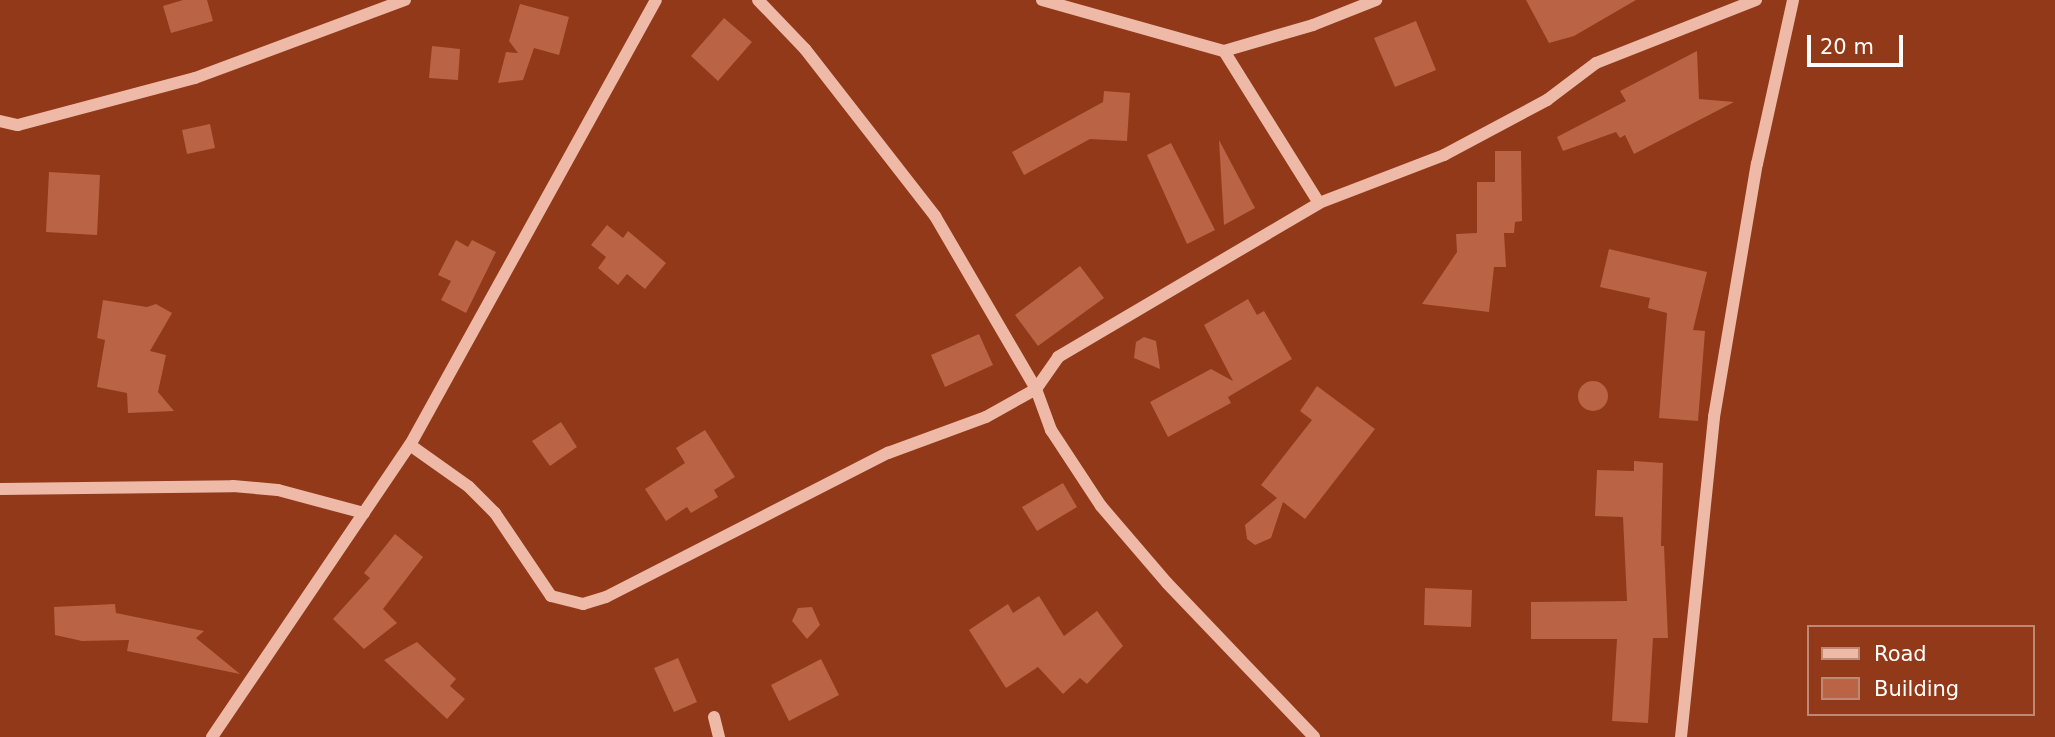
<!DOCTYPE html>
<html>
<head>
<meta charset="utf-8">
<style>
	body { margin:0 }
	#map { position:relative; width:2055px; height:737px; overflow:hidden; background:#913918; font-family:"DejaVu Sans",sans-serif }
	div>[style] { position:absolute }
	[style*='--x'] { left:calc(var(--x)*1px); top:calc(var(--y)*1px); width:calc(var(--w)*1px); rotate:calc(var(--a)*1deg) }
	.building>* { inset:0; background:#ba6345 }
	.round { border-radius:50% }
	.minor>* { height:12px; margin:-6px; padding:0 6px; transform-origin:6px; border-radius:6px; background:#efb9a7 }
	span { translate:-50% -50%; white-space:nowrap; text-align:center; line-height:1.15; -webkit-text-stroke:7px #913918; paint-order:stroke }
	.legend { position:absolute; left:1807px; top:625px; width:228px; height:91px; box-sizing:border-box; background:#913918; border:2px solid #bd8874; margin:0; padding:9px 12px; list-style:none; font-size:21px; color:#fff }
	.legend li { display:flex; align-items:center; gap:14px; height:35px }
	.legend b { width:35px; border:2px solid #bd8874 }
	.scale { position:absolute; left:1807px; top:35px; width:96px; height:32px; box-sizing:border-box; border:4px solid #fff; border-top:0; padding-left:9px; font-size:21px; line-height:24px; white-space:nowrap; color:#fff; -webkit-text-stroke:5px #913918; paint-order:stroke }
</style>
</head>
<body>
<div id="map">
	<div class="building">
		<div style="clip-path:polygon(183px 0,207px 0,213px 21px,171px 33px,163px 6px)"></div>
		<div style="clip-path:polygon(1526px 0,1636px 0,1574px 36px,1549px 43px)"></div>
		<div style="clip-path:polygon(520px 4px,569px 17px,559px 55px,534px 48px,523px 80px,498px 83px,506px 52px,518px 53px,509px 41px)"></div>
		<div style="clip-path:polygon(724px 18px,752px 42px,718px 81px,691px 56px)"></div>
		<div style="clip-path:polygon(1416px 21px,1436px 70px,1395px 87px,1374px 38px)"></div>
		<div style="clip-path:polygon(432px 46px,460px 49px,458px 80px,429px 78px)"></div>
		<div style="clip-path:polygon(1697px 51px,1699px 99px,1734px 102px,1634px 154px,1625px 135px,1620px 138px,1616px 132px,1563px 151px,1557px 137px,1626px 101px,1620px 91px)"></div>
		<div style="clip-path:polygon(1104px 91px,1130px 93px,1127px 141px,1090px 139px,1024px 175px,1012px 152px,1103px 102px)"></div>
		<div style="clip-path:polygon(210px 124px,215px 148px,187px 154px,182px 130px)"></div>
		<div style="clip-path:polygon(1219px 140px,1255px 208px,1224px 225px)"></div>
		<div style="clip-path:polygon(1171px 143px,1215px 230px,1187px 244px,1147px 155px)"></div>
		<div style="clip-path:polygon(1495px 151px,1521px 151px,1522px 221px,1515px 222px,1514px 233px,1504px 233px,1506px 267px,1494px 267px,1489px 312px,1422px 304px,1457px 252px,1456px 234px,1477px 233px,1477px 182px,1495px 182px)"></div>
		<div style="clip-path:polygon(49px 172px,100px 175px,97px 235px,46px 232px)"></div>
		<div style="clip-path:polygon(607px 225px,623px 238px,628px 231px,666px 263px,645px 289px,627px 274px,618px 285px,598px 268px,606px 257px,591px 245px)"></div>
		<div style="clip-path:polygon(456px 240px,468px 247px,472px 240px,496px 252px,466px 313px,441px 300px,451px 281px,438px 275px)"></div>
		<div style="clip-path:polygon(1609px 249px,1707px 272px,1693px 330px,1705px 331px,1698px 421px,1659px 418px,1667px 313px,1648px 308px,1650px 298px,1600px 287px)"></div>
		<div style="clip-path:polygon(1080px 266px,1104px 298px,1038px 346px,1015px 315px)"></div>
		<div style="clip-path:polygon(1248px 299px,1257px 315px,1264px 311px,1292px 359px,1228px 397px,1231px 403px,1168px 437px,1150px 402px,1211px 369px,1233px 381px,1204px 325px)"></div>
		<div style="clip-path:polygon(103px 300px,147px 307px,156px 304px,172px 313px,150px 351px,166px 355px,158px 392px,174px 411px,128px 413px,127px 393px,97px 387px,105px 340px,97px 338px)"></div>
		<div style="clip-path:polygon(979px 334px,993px 365px,945px 387px,931px 355px)"></div>
		<div style="clip-path:polygon(1144px 337px,1156px 341px,1160px 369px,1134px 358px,1136px 342px)"></div>
		<div class="round" style="left:1578px;top:381px;width:30px;height:30px"></div>
		<div style="clip-path:polygon(1317px 386px,1375px 429px,1305px 519px,1283px 502px,1271px 538px,1255px 545px,1247px 539px,1245px 525px,1277px 498px,1261px 485px,1312px 420px,1300px 411px)"></div>
		<div style="clip-path:polygon(561px 422px,577px 447px,550px 466px,532px 441px)"></div>
		<div style="clip-path:polygon(705px 430px,735px 477px,714px 490px,718px 497px,691px 513px,687px 507px,666px 521px,645px 489px,685px 463px,676px 448px)"></div>
		<div style="clip-path:polygon(1634px 461px,1663px 463px,1661px 546px,1664px 546px,1668px 638px,1653px 638px,1648px 723px,1612px 721px,1617px 639px,1531px 639px,1531px 602px,1627px 601px,1623px 517px,1595px 516px,1597px 470px,1634px 471px)"></div>
		<div style="clip-path:polygon(1063px 483px,1077px 507px,1037px 531px,1022px 507px)"></div>
		<div style="clip-path:polygon(395px 534px,423px 557px,383px 609px,397px 623px,364px 649px,333px 619px,370px 578px,364px 573px)"></div>
		<div style="clip-path:polygon(1425px 588px,1472px 590px,1471px 627px,1424px 625px)"></div>
		<div style="clip-path:polygon(1039px 596px,1064px 636px,1097px 611px,1123px 646px,1087px 684px,1080px 678px,1063px 694px,1038px 667px,1006px 688px,969px 630px,1008px 604px,1013px 613px)"></div>
		<div style="clip-path:polygon(115px 604px,116px 613px,204px 631px,196px 638px,240px 674px,127px 651px,129px 640px,82px 641px,55px 635px,54px 607px)"></div>
		<div style="clip-path:polygon(812px 607px,820px 625px,807px 639px,792px 621px,798px 608px)"></div>
		<div style="clip-path:polygon(417px 642px,456px 679px,450px 686px,465px 699px,447px 719px,384px 660px)"></div>
		<div style="clip-path:polygon(678px 658px,697px 702px,674px 712px,654px 668px)"></div>
		<div style="clip-path:polygon(821px 659px,839px 695px,789px 721px,771px 685px)"></div>
	</div>
	<div class="minor">
		<div style="--x:758;--y:0;--w:68;--a:46.2"></div>
		<div style="--x:805;--y:49;--w:212;--a:52.1"></div>
		<div style="--x:935;--y:216;--w:200;--a:59.7"></div>
		<div style="--x:1036;--y:389;--w:44;--a:69.9"></div>
		<div style="--x:1051;--y:430;--w:91;--a:56.7"></div>
		<div style="--x:1101;--y:506;--w:101;--a:49.4"></div>
		<div style="--x:1167;--y:583;--w:213;--a:46.3"></div>
		<div style="--x:1042;--y:0;--w:189;--a:15.7"></div>
		<div style="--x:1224;--y:51;--w:179;--a:58"></div>
		<div style="--x:1224;--y:51;--w:93;--a:-16.3"></div>
		<div style="--x:1313;--y:25;--w:68;--a:-21.6"></div>
		<div style="--x:0;--y:121;--w:18;--a:13"></div>
		<div style="--x:18;--y:125;--w:183;--a:-14.9"></div>
		<div style="--x:195;--y:78;--w:224;--a:-20.4"></div>
		<div style="--x:410;--y:445;--w:72;--a:35.4"></div>
		<div style="--x:469;--y:487;--w:37;--a:45"></div>
		<div style="--x:495;--y:513;--w:100;--a:56"></div>
		<div style="--x:551;--y:596;--w:33;--a:14"></div>
		<div style="--x:583;--y:604;--w:24;--a:-17"></div>
		<div style="--x:606;--y:597;--w:317;--a:-27.1"></div>
		<div style="--x:888;--y:453;--w:104;--a:-20.2"></div>
		<div style="--x:986;--y:417;--w:57;--a:-29.2"></div>
		<div style="--x:1036;--y:389;--w:39;--a:-55"></div>
		<div style="--x:1058;--y:357;--w:303;--a:-30.5"></div>
		<div style="--x:1319;--y:203;--w:134;--a:-21"></div>
		<div style="--x:1444;--y:155;--w:117;--a:-28.1"></div>
		<div style="--x:1547;--y:100;--w:61;--a:-37.1"></div>
		<div style="--x:1596;--y:63;--w:172;--a:-21.5"></div>
		<div style="--x:0;--y:489;--w:233;--a:-0.7"></div>
		<div style="--x:233;--y:486;--w:45;--a:5.1"></div>
		<div style="--x:278;--y:490;--w:89;--a:15"></div>
		<div style="--x:714;--y:717;--w:21;--a:76"></div>
		<div style="--x:212;--y:737;--w:353;--a:-55.9"></div>
		<div style="--x:410;--y:445;--w:508;--a:-61.07"></div>
		<div style="--x:1681;--y:737;--w:322;--a:-84.1"></div>
		<div style="--x:1714;--y:417;--w:257;--a:-80.4"></div>
		<div style="--x:1757;--y:164;--w:168;--a:-77.6"></div>
	</div>
	<ul class="legend">
	<li><b style="height:9px;background:#efb9a7"></b>Road</li>
	<li><b style="height:19px;background:#ba6345"></b>Building</li>
	</ul>
	<div class="scale">20 m</div>
</div>
</body>
</html>
